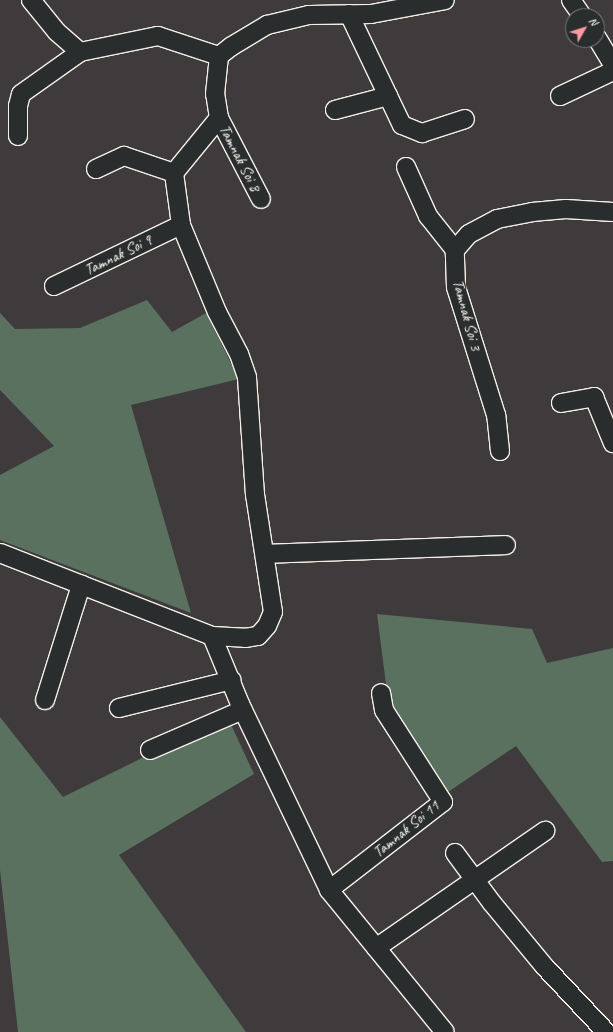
<!DOCTYPE html>
<html>
<head>
<meta charset="utf-8">
<style>
	body { margin:0 }
	#map { position:relative; width:613px; height:1032px; overflow:hidden; background:#3f3b3c; font-family:Caveat,sans-serif }
	div>[style] { position:absolute }
	[style*='--x'] { left:calc(var(--x)*1px); top:calc(var(--y)*1px); width:calc(var(--w)*1px); rotate:calc(var(--a)*1deg) }
	.green>* { inset:0; background:#59715e }
	.roads { filter:drop-shadow(1px 0 #f4f1e8) drop-shadow(-1px 0 #f4f1e8) drop-shadow(0 1px #f4f1e8) drop-shadow(0 -1px #f4f1e8) }
	.minor>* { height:18px; margin:-9px; padding:0 9px; transform-origin:9px; border-radius:9px; background:#2a2d2e }
	span { translate:-50% -50%; white-space:nowrap; text-align:center; line-height:1.15; -webkit-text-stroke:3px #2a2d2e; paint-order:stroke }
	.street-label { font-size:16px; color:#f4f1e8 }
	.north { position:absolute; left:565px; top:8px; width:40px; height:40px; box-sizing:border-box; background:#2a2d2e; border:1px solid #7b7b78; border-radius:50%; rotate:51deg; font-size:11px; font-weight:700; line-height:16px; text-align:center; color:#f4f1e8 }
	.north::after { content:''; display:block; margin:auto; width:14px; height:18px; background:#ff9aa2; clip-path:polygon(50% 0,100% 100%,50% 72%,0 100%) }
</style>
</head>
<body>
<div id="map">
	<div class="green">
		<div style="clip-path:polygon(147px 300px,172px 332px,206px 313px,239px 379px,131px 405px,191px 613px,0 540px,0 475px,54px 446px,0 390px,0 313px,15px 329px,80px 328px)"></div>
		<div style="clip-path:polygon(377px 614px,532px 629px,547px 663px,613px 648px,613px 861px,602px 862px,516px 746px,445px 794px,389px 708px)"></div>
		<div style="clip-path:polygon(227px 716px,254px 774px,119px 855px,246px 1032px,18px 1032px,0 870px,0 717px,63px 797px)"></div>
	</div>
	<div class="roads">
		<div class="minor">
			<div style="--x:31;--y:0;--w:41;--a:50.9"></div>
			<div style="--x:57;--y:32;--w:30;--a:41"></div>
			<div style="--x:80;--y:52;--w:80;--a:-11.6"></div>
			<div style="--x:158;--y:36;--w:64;--a:18.2"></div>
			<div style="--x:571;--y:0;--w:19;--a:55"></div>
			<div style="--x:349;--y:14;--w:123;--a:64.5"></div>
			<div style="--x:402;--y:125;--w:22;--a:22"></div>
			<div style="--x:422;--y:133;--w:45;--a:-18"></div>
			<div style="--x:597;--y:38;--w:31;--a:59"></div>
			<div style="--x:560;--y:96;--w:59;--a:-25.3"></div>
			<div style="--x:335;--y:110;--w:55;--a:-14.8"></div>
			<div style="--x:219;--y:118;--w:91;--a:62.6"></div>
			<div style="--x:18;--y:136;--w:30;--a:-90"></div>
			<div style="--x:18;--y:106;--w:12;--a:-76"></div>
			<div style="--x:21;--y:94;--w:72;--a:-35.4"></div>
			<div style="--x:406;--y:167;--w:54;--a:65.8"></div>
			<div style="--x:428;--y:216;--w:43;--a:51.5"></div>
			<div style="--x:96;--y:169;--w:31;--a:-25"></div>
			<div style="--x:124;--y:156;--w:53;--a:18.8"></div>
			<div style="--x:54;--y:286;--w:141;--a:-25.7"></div>
			<div style="--x:561;--y:403;--w:34;--a:-10"></div>
			<div style="--x:594;--y:397;--w:50;--a:67.6"></div>
			<div style="--x:500;--y:451;--w:36;--a:-96"></div>
			<div style="--x:496;--y:415;--w:134;--a:-107.4"></div>
			<div style="--x:456;--y:287;--w:37;--a:-92"></div>
			<div style="--x:455;--y:250;--w:21;--a:-49"></div>
			<div style="--x:469;--y:234;--w:32;--a:-28"></div>
			<div style="--x:497;--y:219;--w:36;--a:-11"></div>
			<div style="--x:532;--y:212;--w:34;--a:-5"></div>
			<div style="--x:566;--y:209;--w:47;--a:3.7"></div>
			<div style="--x:0;--y:553;--w:228;--a:21.4"></div>
			<div style="--x:212;--y:636;--w:33;--a:3"></div>
			<div style="--x:245;--y:638;--w:13;--a:-9"></div>
			<div style="--x:258;--y:636;--w:13;--a:-48"></div>
			<div style="--x:267;--y:626;--w:15;--a:-67"></div>
			<div style="--x:273;--y:612;--w:118;--a:-98.7"></div>
			<div style="--x:255;--y:495;--w:118;--a:-93.9"></div>
			<div style="--x:247;--y:377;--w:24;--a:-109"></div>
			<div style="--x:239;--y:354;--w:47;--a:-117.6"></div>
			<div style="--x:217;--y:312;--w:94;--a:-112.5"></div>
			<div style="--x:181;--y:225;--w:52;--a:-97.7"></div>
			<div style="--x:174;--y:173;--w:71;--a:-50.7"></div>
			<div style="--x:219;--y:118;--w:24;--a:-99"></div>
			<div style="--x:215;--y:94;--w:38;--a:-84"></div>
			<div style="--x:219;--y:56;--w:16;--a:-38"></div>
			<div style="--x:232;--y:46;--w:41;--a:-31"></div>
			<div style="--x:267;--y:25;--w:43;--a:-13.4"></div>
			<div style="--x:309;--y:15;--w:62;--a:-0.9"></div>
			<div style="--x:371;--y:14;--w:75;--a:-10.7"></div>
			<div style="--x:265;--y:554;--w:241;--a:-2.1"></div>
			<div style="--x:212;--y:636;--w:74;--a:67.6"></div>
			<div style="--x:240;--y:704;--w:206;--a:64.4"></div>
			<div style="--x:329;--y:890;--w:183;--a:50.8"></div>
			<div style="--x:45;--y:700;--w:121;--a:-72.6"></div>
			<div style="--x:119;--y:708;--w:116;--a:-13.9"></div>
			<div style="--x:150;--y:750;--w:101;--a:-23.3"></div>
			<div style="--x:455;--y:853;--w:62;--a:53.5"></div>
			<div style="--x:492;--y:903;--w:83;--a:50.4"></div>
			<div style="--x:545;--y:967;--w:89;--a:46.8"></div>
			<div style="--x:329;--y:890;--w:144;--a:-37.7"></div>
			<div style="--x:443;--y:802;--w:109;--a:-122.7"></div>
			<div style="--x:384;--y:710;--w:17;--a:-100"></div>
			<div style="--x:376;--y:948;--w:206;--a:-34.7"></div>
		</div>
	</div>
	<div class="street-label">
		<span style="left:240px;top:158px;rotate:63deg">Tamnak Soi 8</span>
		<span style="left:118px;top:255px;rotate:-26deg">Tamnak Soi 9</span>
		<span style="left:467px;top:315px;rotate:75deg">Tamnak Soi 3</span>
		<span style="left:406px;top:829px;rotate:-39deg">Tamnak Soi 11</span>
	</div>
	<div class="north">N</div>
</div>
</body>
</html>
